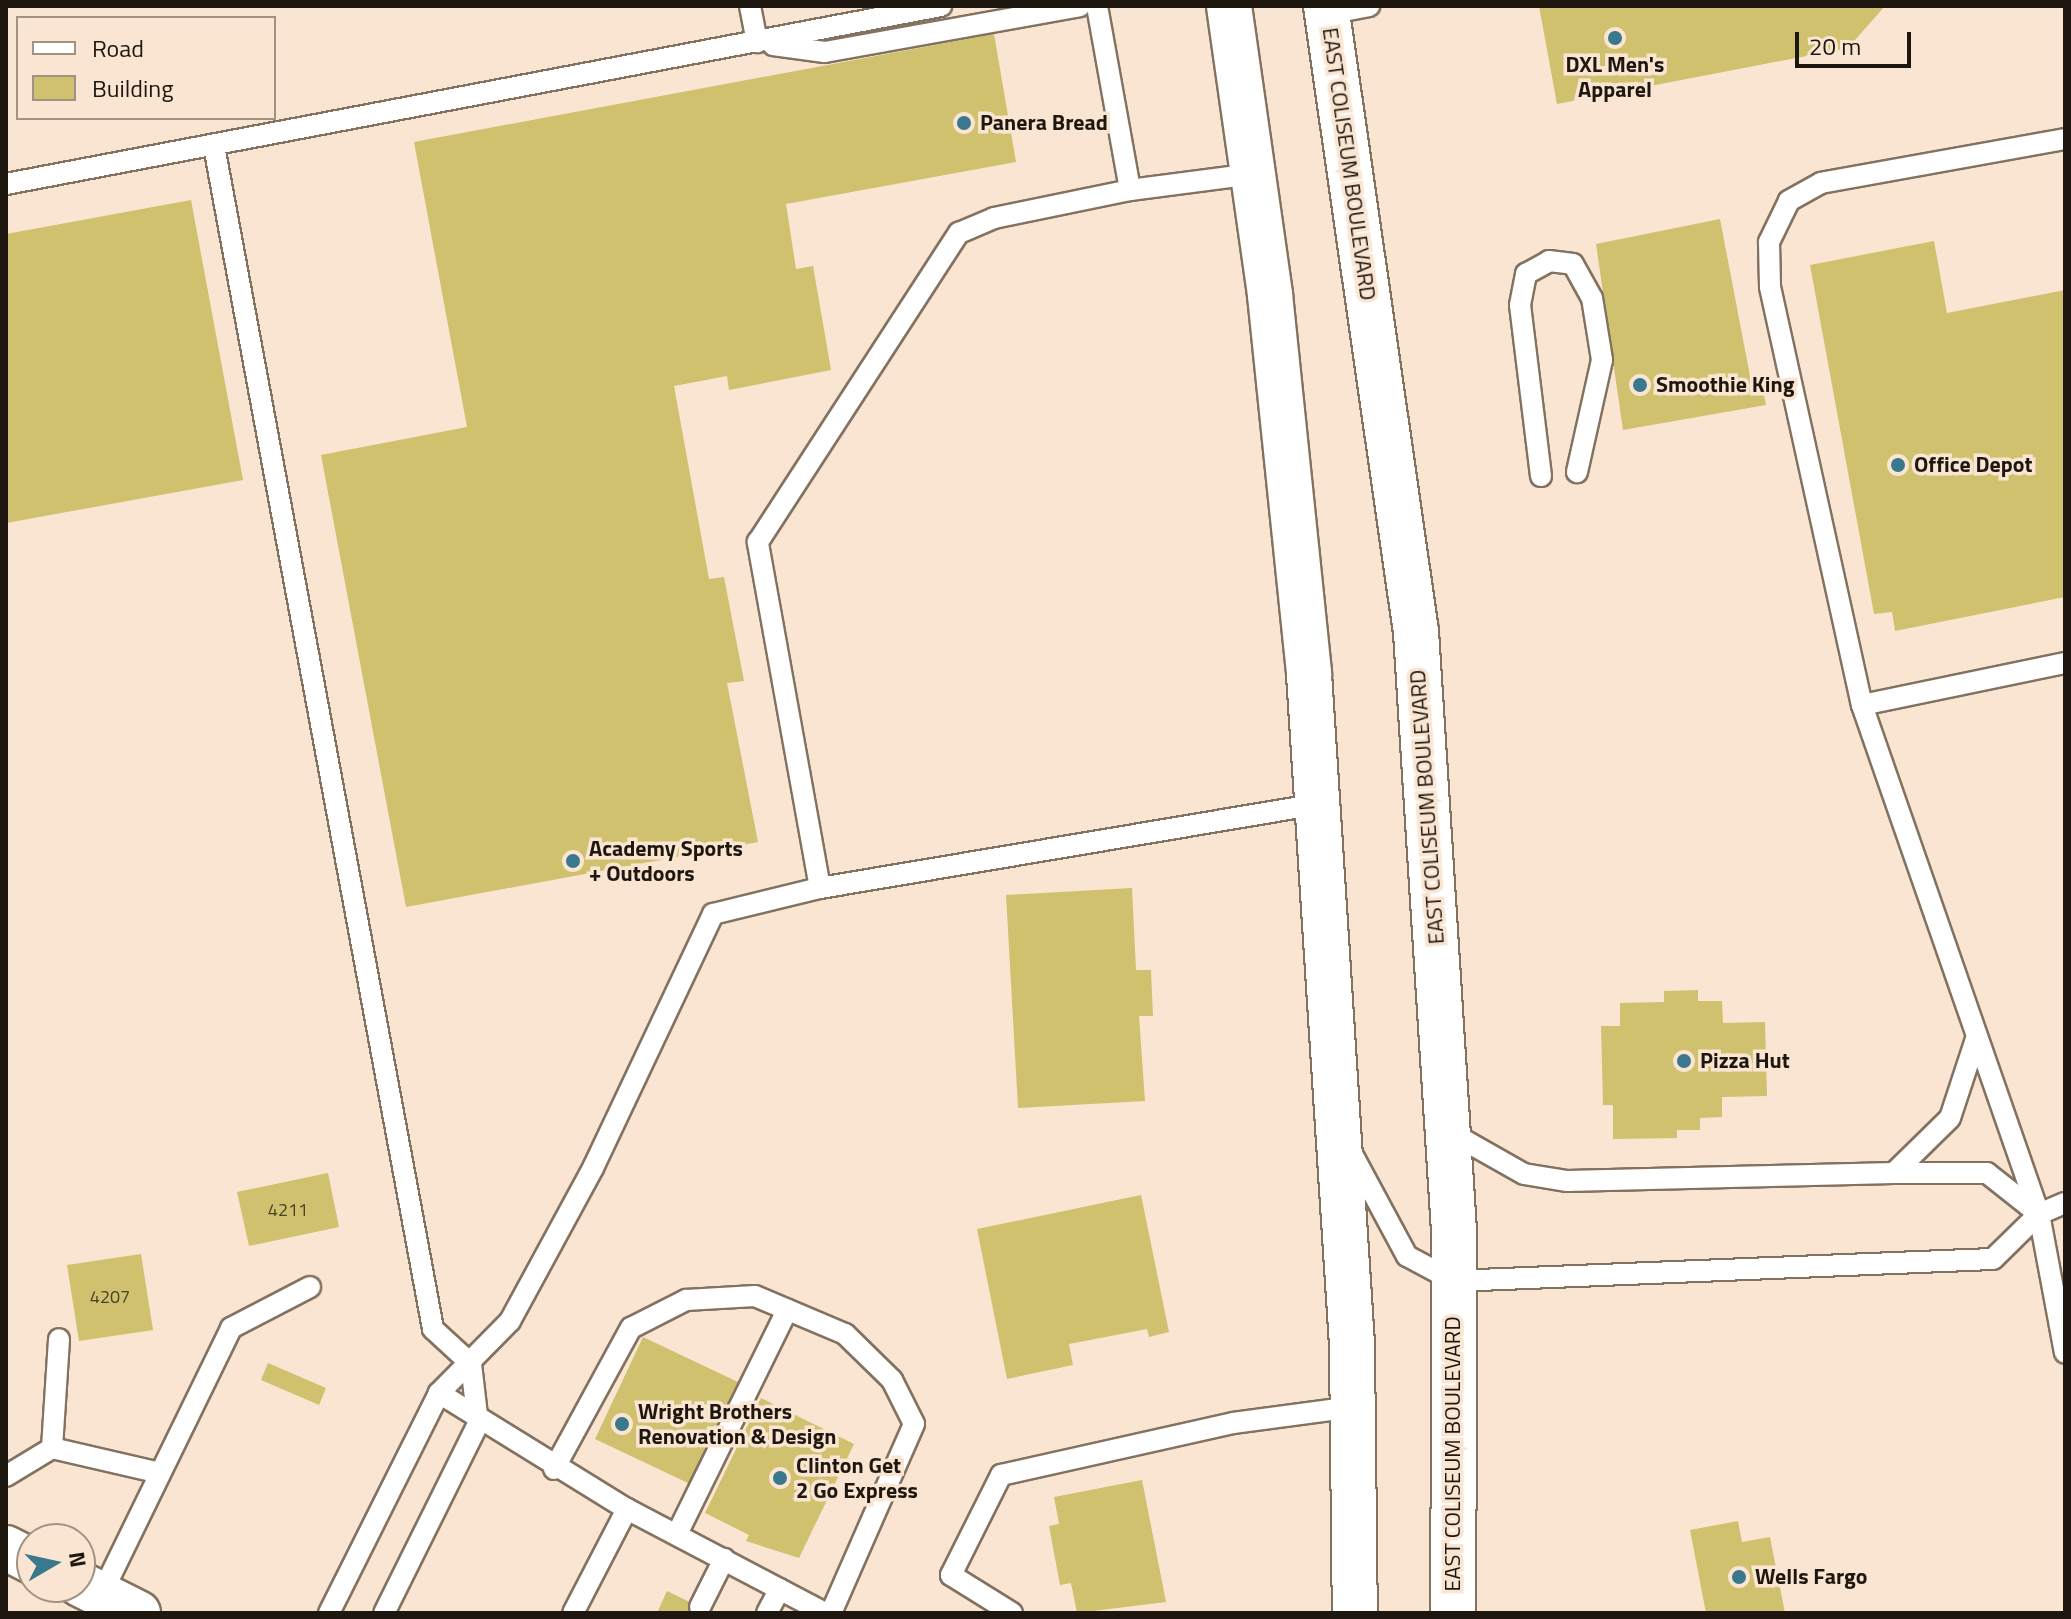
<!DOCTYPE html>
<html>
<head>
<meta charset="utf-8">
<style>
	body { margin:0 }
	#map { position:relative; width:2071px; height:1619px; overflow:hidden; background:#f9e5d1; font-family:"Titillium Web",sans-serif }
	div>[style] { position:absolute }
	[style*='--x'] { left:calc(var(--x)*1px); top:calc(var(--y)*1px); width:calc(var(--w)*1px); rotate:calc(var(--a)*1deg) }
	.building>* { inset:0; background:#d0c16e }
	.roads { filter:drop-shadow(2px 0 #837260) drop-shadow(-2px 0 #837260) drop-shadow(0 2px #837260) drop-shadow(0 -2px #837260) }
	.lane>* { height:20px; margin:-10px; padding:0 10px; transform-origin:10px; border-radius:10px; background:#fff }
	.primary>* { height:44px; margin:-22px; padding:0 22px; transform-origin:22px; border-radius:22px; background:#fff }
	.highway>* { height:44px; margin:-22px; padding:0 22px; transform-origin:22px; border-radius:22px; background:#fff }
	.dots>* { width:22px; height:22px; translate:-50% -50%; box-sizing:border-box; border:4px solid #f9e5d1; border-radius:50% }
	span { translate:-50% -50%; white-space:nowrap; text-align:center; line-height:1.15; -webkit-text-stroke:7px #f9e5d1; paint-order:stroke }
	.number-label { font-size:18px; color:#4a4228 }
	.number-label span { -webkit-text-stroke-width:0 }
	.poi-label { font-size:22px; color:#1e1710; font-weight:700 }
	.left { translate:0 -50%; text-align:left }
	.street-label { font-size:22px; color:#1e1710 }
	.frame { position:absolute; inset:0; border:8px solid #1e1710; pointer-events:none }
	.legend { position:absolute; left:16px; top:16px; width:260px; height:104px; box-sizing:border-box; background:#f9e5d1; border:2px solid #a19384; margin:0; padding:10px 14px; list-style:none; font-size:24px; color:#1e1710 }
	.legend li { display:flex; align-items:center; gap:16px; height:40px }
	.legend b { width:40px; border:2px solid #a19384 }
	.north { position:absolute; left:16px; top:1523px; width:80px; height:80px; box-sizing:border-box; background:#f9e5d1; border:2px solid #a19384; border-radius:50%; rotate:81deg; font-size:22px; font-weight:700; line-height:32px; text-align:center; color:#1e1710 }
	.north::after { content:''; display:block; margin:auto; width:28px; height:36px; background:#39788d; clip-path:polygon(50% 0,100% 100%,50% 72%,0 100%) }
	.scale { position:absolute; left:1795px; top:32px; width:116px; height:36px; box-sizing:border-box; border:4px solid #1e1710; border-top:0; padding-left:10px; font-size:24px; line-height:28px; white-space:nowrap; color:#1e1710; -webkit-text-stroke:6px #f9e5d1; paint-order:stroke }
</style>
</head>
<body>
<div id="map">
	<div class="building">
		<div style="clip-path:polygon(1539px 6px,1885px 6px,1848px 48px,1557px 104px)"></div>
		<div style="clip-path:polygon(994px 34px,1016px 162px,786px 204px,796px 269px,813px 266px,831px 370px,729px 390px,727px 376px,674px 386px,709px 579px,724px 577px,744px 681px,727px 683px,758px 842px,406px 907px,321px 455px,467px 427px,414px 142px)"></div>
		<div style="clip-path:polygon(191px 200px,243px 480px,6px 523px,6px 234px)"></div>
		<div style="clip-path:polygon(1720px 219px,1750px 376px,1760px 375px,1766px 405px,1623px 430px,1596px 244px)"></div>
		<div style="clip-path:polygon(1934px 241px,1947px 313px,2065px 290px,2065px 597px,1895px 631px,1892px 612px,1874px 614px,1810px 265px)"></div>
		<div style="clip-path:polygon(1132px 888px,1136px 970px,1151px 970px,1153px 1016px,1139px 1016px,1145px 1101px,1018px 1108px,1006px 895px)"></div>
		<div style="clip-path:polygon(1698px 990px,1698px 1001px,1722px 1001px,1723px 1023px,1765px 1022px,1767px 1096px,1722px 1097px,1722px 1117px,1700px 1118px,1700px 1130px,1677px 1130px,1677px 1138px,1613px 1139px,1613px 1105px,1603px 1105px,1601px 1026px,1620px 1026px,1620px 1003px,1664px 1002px,1664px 991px)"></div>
		<div style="clip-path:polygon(328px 1173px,339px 1227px,249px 1246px,237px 1192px)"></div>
		<div style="clip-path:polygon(1141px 1195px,1169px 1332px,1149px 1337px,1147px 1329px,1069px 1344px,1073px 1365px,1007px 1379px,977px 1229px)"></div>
		<div style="clip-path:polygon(141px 1254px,153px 1330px,79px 1341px,67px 1265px)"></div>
		<div style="clip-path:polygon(643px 1337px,738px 1382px,690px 1484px,595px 1439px)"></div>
		<div style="clip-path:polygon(268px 1363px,326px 1388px,319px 1405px,261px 1380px)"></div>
		<div style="clip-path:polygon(761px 1398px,854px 1444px,799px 1558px,746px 1541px,749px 1535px,705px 1513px)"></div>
		<div style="clip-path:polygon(1142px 1480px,1166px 1602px,1077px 1613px,1071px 1583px,1060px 1585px,1049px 1526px,1059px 1524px,1054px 1497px)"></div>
		<div style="clip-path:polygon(1738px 1521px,1742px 1542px,1770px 1537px,1785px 1613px,1706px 1613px,1690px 1530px)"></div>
		<div style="clip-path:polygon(667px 1591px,700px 1607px,712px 1613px,657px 1613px)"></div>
	</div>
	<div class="roads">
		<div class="lane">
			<div style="--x:750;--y:6;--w:37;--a:79"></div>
			<div style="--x:1097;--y:6;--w:187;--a:79.8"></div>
			<div style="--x:1327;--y:14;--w:43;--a:-10.8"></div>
			<div style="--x:773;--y:45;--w:52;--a:7.7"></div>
			<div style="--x:825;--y:52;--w:259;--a:-10.2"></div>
			<div style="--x:2065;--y:139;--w:248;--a:169.8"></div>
			<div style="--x:1821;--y:183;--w:37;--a:151"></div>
			<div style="--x:1789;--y:201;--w:46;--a:116"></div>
			<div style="--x:1769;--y:242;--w:45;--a:88.7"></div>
			<div style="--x:1770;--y:287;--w:428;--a:77.6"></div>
			<div style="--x:1862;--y:705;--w:539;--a:70.83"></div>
			<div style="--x:2039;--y:1214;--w:141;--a:79.4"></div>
			<div style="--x:214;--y:146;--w:1203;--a:79.51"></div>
			<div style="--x:433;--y:1329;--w:52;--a:42.6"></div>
			<div style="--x:471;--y:1364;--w:60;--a:83.3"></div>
			<div style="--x:478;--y:1424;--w:211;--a:116.4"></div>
			<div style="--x:6;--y:184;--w:952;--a:-10.78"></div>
			<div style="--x:1541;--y:476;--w:172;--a:-97"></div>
			<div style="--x:1520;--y:305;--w:32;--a:-79"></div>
			<div style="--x:1526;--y:274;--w:26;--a:-29"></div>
			<div style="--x:1549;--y:261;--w:24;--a:7"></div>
			<div style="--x:1573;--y:264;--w:39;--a:61"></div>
			<div style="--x:1592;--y:298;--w:63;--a:80.8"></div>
			<div style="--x:1602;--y:360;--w:115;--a:102.6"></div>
			<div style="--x:1862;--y:705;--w:207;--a:-11.7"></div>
			<div style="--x:820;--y:888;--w:352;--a:-100.2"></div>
			<div style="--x:758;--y:542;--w:369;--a:-57"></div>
			<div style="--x:959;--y:233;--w:38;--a:-23"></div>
			<div style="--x:994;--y:218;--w:139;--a:-11.6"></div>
			<div style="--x:1130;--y:190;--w:124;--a:-7.4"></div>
			<div style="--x:1448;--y:1131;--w:87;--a:29.5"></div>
			<div style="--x:1524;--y:1174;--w:44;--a:9.2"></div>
			<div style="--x:1567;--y:1181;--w:327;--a:-1.4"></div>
			<div style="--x:1894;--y:1173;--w:78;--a:-44.5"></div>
			<div style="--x:1950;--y:1118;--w:86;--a:-71.8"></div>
			<div style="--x:1351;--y:1152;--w:118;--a:61.7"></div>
			<div style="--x:1407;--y:1256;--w:53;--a:28"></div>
			<div style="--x:1454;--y:1281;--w:539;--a:-2.34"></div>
			<div style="--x:1993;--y:1259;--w:64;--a:-44.4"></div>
			<div style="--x:2039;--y:1214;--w:28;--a:-23"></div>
			<div style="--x:1894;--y:1173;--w:93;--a:0"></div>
			<div style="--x:1987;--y:1173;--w:66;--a:38.3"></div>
			<div style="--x:439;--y:1393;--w:221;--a:31.7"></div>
			<div style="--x:627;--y:1509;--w:117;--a:117.4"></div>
			<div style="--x:52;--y:1448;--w:111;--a:13"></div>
			<div style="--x:554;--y:1469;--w:161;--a:-61.4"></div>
			<div style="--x:631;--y:1328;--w:62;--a:-27"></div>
			<div style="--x:686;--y:1300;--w:69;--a:-3.3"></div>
			<div style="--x:755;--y:1296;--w:98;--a:22.9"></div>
			<div style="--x:845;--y:1334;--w:66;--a:44.4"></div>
			<div style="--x:892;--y:1380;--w:49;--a:63.4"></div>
			<div style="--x:914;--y:1424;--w:206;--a:113.7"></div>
			<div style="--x:6;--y:1476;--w:54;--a:-31.3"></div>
			<div style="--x:52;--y:1448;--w:109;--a:-86.3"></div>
			<div style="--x:627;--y:1509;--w:224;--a:27.7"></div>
			<div style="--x:677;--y:1534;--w:250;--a:-63.8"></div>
			<div style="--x:101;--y:1595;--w:297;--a:-64"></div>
			<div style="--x:231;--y:1328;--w:89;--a:-27.4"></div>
			<div style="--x:700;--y:1607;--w:54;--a:-63.4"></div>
			<div style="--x:329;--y:1613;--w:246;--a:-63.4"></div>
			<div style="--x:439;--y:1393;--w:101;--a:-45.4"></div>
			<div style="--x:510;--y:1321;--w:174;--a:-61.5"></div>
			<div style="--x:593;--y:1168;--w:281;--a:-64.7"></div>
			<div style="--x:713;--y:914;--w:110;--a:-13.7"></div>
			<div style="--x:820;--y:888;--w:505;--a:-9.57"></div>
			<div style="--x:767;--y:1613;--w:27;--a:-62"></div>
			<div style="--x:1012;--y:1613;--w:72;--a:-148.1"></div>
			<div style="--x:951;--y:1575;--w:112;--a:-63.4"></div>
			<div style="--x:1001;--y:1475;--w:238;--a:-12.6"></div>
			<div style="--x:1233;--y:1423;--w:121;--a:-7.6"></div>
		</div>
		<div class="primary">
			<div style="--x:6;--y:1548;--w:29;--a:27"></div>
			<div style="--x:80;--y:1584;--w:65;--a:26.6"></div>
		</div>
		<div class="highway">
			<div style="--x:1229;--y:6;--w:292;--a:81.9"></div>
			<div style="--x:1270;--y:295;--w:381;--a:84.1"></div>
			<div style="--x:1309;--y:674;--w:672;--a:86.33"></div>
			<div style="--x:1352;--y:1345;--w:268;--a:89.4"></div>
			<div style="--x:1326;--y:6;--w:632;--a:81.82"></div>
			<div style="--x:1416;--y:632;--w:600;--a:86.37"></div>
			<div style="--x:1454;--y:1231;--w:382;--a:90.1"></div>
		</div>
	</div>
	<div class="dots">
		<div style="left:1615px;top:38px;background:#39788d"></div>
		<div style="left:964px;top:123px;background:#39788d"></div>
		<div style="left:1640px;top:385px;background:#39788d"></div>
		<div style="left:1898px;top:465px;background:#39788d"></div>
		<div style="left:573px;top:861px;background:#39788d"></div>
		<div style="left:1684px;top:1061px;background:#39788d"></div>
		<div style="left:622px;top:1424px;background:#39788d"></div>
		<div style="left:780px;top:1478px;background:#39788d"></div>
		<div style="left:1739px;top:1577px;background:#39788d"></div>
	</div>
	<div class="number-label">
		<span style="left:288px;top:1210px">4211</span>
		<span style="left:110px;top:1297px">4207</span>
	</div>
	<div class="poi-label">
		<span style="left:1615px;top:77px">DXL Men's<br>Apparel</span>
		<span class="left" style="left:980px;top:123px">Panera Bread</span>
		<span class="left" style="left:1656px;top:385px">Smoothie King</span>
		<span class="left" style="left:1914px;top:465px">Office Depot</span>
		<span class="left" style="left:589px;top:861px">Academy Sports<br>+ Outdoors</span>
		<span class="left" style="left:1700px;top:1061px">Pizza Hut</span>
		<span class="left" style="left:638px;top:1424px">Wright Brothers<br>Renovation &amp; Design</span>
		<span class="left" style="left:796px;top:1478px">Clinton Get<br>2 Go Express</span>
		<span class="left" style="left:1755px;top:1577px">Wells Fargo</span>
	</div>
	<div class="street-label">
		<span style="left:1349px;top:164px;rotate:82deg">EAST COLISEUM BOULEVARD</span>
		<span style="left:1427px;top:807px;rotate:-94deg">EAST COLISEUM BOULEVARD</span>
		<span style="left:1453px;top:1454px;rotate:-90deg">EAST COLISEUM BOULEVARD</span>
	</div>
	<div class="frame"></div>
	<ul class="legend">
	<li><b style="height:10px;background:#fff"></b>Road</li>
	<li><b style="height:22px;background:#d0c16e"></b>Building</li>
	</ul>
	<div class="north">N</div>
	<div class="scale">20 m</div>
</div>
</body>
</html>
